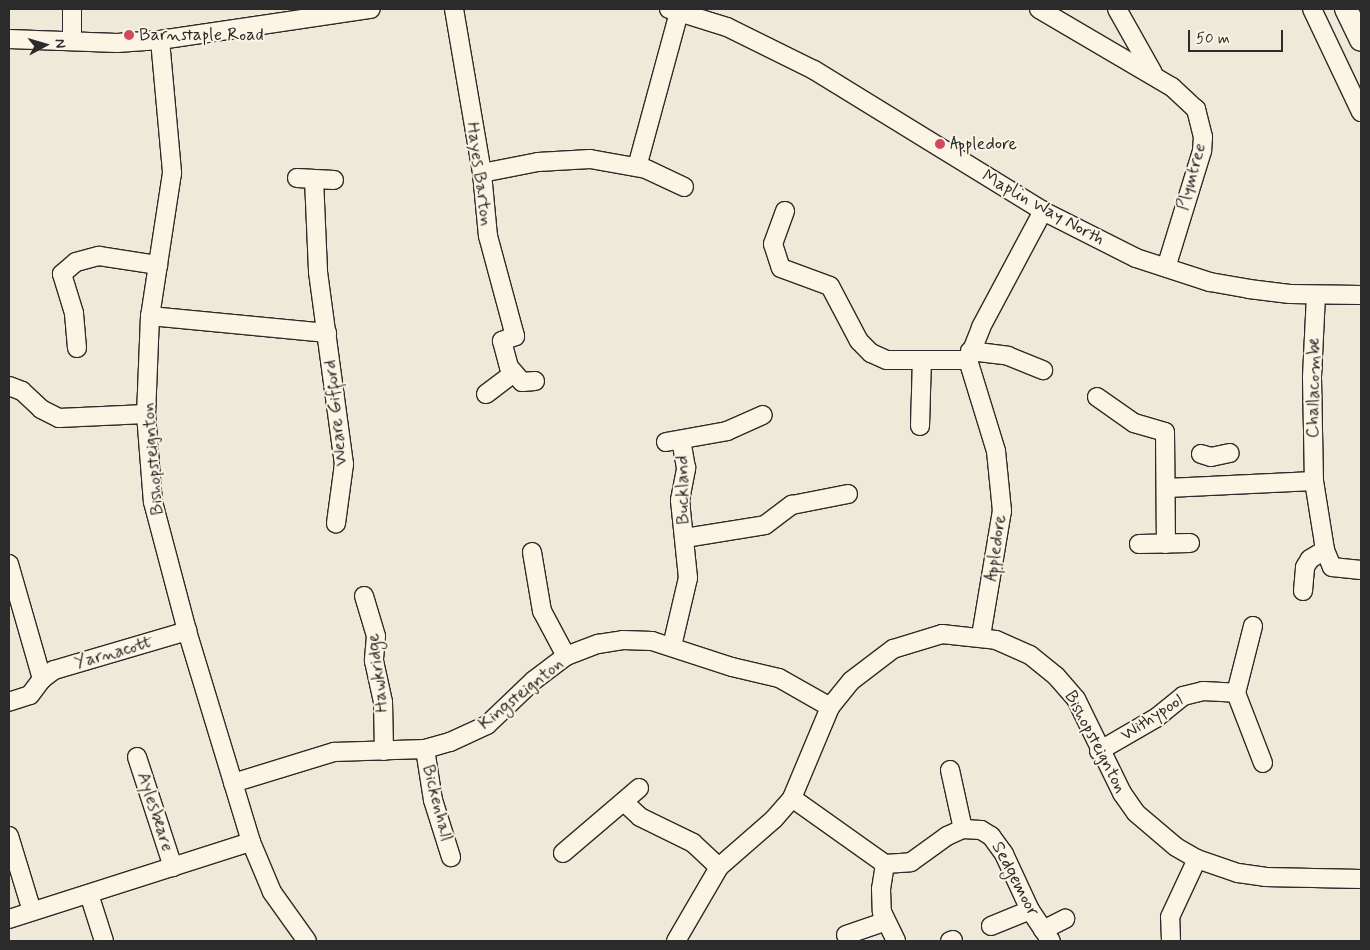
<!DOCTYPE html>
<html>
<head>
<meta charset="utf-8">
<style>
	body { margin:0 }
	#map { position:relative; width:1370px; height:950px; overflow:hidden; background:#efe9da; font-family:Mynerve,sans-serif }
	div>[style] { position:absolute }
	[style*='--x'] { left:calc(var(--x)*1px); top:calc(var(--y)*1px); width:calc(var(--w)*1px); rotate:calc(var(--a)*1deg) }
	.roads { filter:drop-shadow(1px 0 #2b2b2b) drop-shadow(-1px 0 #2b2b2b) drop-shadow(0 1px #2b2b2b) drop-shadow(0 -1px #2b2b2b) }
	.minor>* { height:18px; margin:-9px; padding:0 9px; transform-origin:9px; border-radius:9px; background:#fcf5e5 }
	.major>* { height:22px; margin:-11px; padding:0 11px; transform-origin:11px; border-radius:11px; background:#fcf5e5 }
	.dots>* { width:14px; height:14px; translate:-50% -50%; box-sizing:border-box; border:2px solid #fcf5e5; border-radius:50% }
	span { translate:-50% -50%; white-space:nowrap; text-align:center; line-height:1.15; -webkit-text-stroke:4px #fcf5e5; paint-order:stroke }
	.poi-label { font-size:18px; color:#2b2b2b }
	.left { translate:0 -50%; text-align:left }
	.street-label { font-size:18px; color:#2b2b2b }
	.frame { position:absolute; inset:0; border:10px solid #2b2b2b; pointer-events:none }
	.north { position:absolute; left:20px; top:20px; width:50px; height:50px; -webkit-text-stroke:4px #fcf5e5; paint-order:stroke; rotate:84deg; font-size:14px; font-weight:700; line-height:20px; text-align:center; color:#2b2b2b }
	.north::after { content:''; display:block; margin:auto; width:18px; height:22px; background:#2b2b2b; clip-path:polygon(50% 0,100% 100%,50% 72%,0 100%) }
	.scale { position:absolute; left:1188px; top:30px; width:95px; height:22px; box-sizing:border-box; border:2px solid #2b2b2b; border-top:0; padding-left:6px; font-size:15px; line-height:18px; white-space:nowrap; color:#2b2b2b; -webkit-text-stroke:4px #fcf5e5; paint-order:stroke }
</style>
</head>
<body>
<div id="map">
	<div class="roads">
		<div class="minor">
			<div style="--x:72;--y:9;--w:32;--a:90"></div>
			<div style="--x:454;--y:9;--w:166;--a:80.3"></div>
			<div style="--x:482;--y:173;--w:63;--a:84.6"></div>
			<div style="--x:488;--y:236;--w:104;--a:74.9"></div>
			<div style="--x:515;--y:336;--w:14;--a:159"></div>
			<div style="--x:502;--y:341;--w:27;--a:75"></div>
			<div style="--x:509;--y:367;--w:20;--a:49"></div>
			<div style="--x:522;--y:382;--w:13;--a:-4"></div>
			<div style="--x:669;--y:9;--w:61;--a:17.2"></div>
			<div style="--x:727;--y:27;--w:97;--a:26.3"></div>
			<div style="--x:814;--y:70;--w:269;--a:31.6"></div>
			<div style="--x:1043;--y:211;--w:104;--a:26.8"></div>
			<div style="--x:1136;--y:258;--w:78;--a:18"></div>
			<div style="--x:1210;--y:282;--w:40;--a:10"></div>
			<div style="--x:1249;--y:289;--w:41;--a:7"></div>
			<div style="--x:1290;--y:294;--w:71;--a:0.8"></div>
			<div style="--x:1039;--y:9;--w:154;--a:30.4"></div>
			<div style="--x:1172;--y:87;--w:33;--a:43"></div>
			<div style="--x:1196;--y:109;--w:29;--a:76"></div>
			<div style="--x:1203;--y:137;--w:14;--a:94"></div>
			<div style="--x:1202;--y:151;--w:122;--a:107.1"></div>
			<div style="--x:1117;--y:9;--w:73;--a:60.6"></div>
			<div style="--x:1312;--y:9;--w:114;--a:64.6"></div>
			<div style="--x:9;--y:39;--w:108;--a:2.1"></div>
			<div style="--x:117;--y:43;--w:43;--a:-4"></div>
			<div style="--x:160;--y:40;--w:213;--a:-8.4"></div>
			<div style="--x:160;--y:40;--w:134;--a:84.8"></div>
			<div style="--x:172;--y:173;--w:145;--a:98.7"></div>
			<div style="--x:150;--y:316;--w:98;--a:92.3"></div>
			<div style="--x:146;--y:414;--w:88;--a:85.5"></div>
			<div style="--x:153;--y:502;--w:133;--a:75.2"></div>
			<div style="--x:187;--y:631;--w:220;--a:73.1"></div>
			<div style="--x:251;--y:842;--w:54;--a:67.2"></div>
			<div style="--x:272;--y:892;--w:60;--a:54.5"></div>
			<div style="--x:637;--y:167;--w:161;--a:-74.8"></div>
			<div style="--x:482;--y:173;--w:57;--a:-11.1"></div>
			<div style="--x:538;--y:162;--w:52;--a:-3.3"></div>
			<div style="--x:590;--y:159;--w:57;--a:10.1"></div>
			<div style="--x:646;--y:169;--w:42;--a:25.3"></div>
			<div style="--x:297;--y:178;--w:37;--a:3"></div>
			<div style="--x:314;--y:179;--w:93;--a:87.5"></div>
			<div style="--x:318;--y:272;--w:194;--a:82.3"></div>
			<div style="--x:344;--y:464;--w:60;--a:97.7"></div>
			<div style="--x:785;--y:211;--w:35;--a:110"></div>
			<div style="--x:773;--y:244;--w:25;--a:72"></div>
			<div style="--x:781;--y:268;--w:52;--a:20.2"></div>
			<div style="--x:830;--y:286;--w:62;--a:62.2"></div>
			<div style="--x:859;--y:341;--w:17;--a:45"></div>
			<div style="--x:871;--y:353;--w:17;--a:24"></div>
			<div style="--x:887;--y:360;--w:81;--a:0"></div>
			<div style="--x:1316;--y:295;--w:83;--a:92.8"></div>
			<div style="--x:1312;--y:378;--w:103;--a:88.9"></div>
			<div style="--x:1314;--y:481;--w:70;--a:80.9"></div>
			<div style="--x:1325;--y:550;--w:18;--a:68"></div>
			<div style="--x:1332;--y:567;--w:29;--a:6"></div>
			<div style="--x:150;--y:316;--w:178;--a:5.5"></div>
			<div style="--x:77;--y:348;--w:35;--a:-95"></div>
			<div style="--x:74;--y:313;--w:41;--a:-107.1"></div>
			<div style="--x:62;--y:274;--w:18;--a:-41"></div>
			<div style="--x:76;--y:262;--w:24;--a:-15"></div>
			<div style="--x:99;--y:256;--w:60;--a:8.7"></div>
			<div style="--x:970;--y:351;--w:38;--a:7"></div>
			<div style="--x:1008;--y:356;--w:38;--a:22"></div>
			<div style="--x:9;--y:386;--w:14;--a:21"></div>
			<div style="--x:22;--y:391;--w:26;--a:43"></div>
			<div style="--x:41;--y:409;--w:20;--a:27"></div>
			<div style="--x:59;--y:418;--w:87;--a:-2.6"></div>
			<div style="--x:486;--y:394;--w:35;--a:-37"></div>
			<div style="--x:1097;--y:397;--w:45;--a:35.1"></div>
			<div style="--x:1134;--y:423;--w:32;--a:16"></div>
			<div style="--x:1165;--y:432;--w:112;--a:89.5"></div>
			<div style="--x:920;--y:426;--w:66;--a:-88.3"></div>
			<div style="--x:666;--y:442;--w:62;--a:-10.2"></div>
			<div style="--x:727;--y:431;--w:39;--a:-24"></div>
			<div style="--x:1201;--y:454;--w:10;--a:17"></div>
			<div style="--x:1211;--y:457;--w:19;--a:-12"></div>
			<div style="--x:1167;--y:488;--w:147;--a:-2.7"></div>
			<div style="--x:685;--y:538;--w:81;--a:-9.2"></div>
			<div style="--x:765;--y:525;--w:34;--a:-37"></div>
			<div style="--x:792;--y:505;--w:57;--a:-11.1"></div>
			<div style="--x:1139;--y:544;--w:51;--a:-1.1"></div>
			<div style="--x:532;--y:552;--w:60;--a:80.4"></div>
			<div style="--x:542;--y:611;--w:51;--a:61.9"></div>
			<div style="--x:9;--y:564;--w:120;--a:74"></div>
			<div style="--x:42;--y:679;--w:20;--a:127"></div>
			<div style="--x:30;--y:695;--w:22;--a:162"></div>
			<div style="--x:1303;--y:591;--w:24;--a:-85"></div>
			<div style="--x:1305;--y:567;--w:9;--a:-58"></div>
			<div style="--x:1310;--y:559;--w:17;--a:-31"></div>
			<div style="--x:364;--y:596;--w:42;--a:73.3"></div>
			<div style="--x:376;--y:636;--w:25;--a:95"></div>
			<div style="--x:374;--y:661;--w:42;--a:77.6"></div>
			<div style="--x:383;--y:702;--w:49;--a:88.8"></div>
			<div style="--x:1253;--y:626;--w:69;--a:104.2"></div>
			<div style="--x:1236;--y:693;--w:75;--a:68.9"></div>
			<div style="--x:981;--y:636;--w:127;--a:-80.5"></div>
			<div style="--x:1002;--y:511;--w:60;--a:-95.7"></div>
			<div style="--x:996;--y:451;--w:95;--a:-107.1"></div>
			<div style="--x:968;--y:360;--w:35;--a:-68"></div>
			<div style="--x:981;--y:327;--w:132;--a:-61.9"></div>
			<div style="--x:672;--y:646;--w:70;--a:-76.8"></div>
			<div style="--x:688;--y:578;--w:78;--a:-95.9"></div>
			<div style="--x:680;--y:500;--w:33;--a:-79"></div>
			<div style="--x:686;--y:468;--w:27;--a:-100"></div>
			<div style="--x:42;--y:679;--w:15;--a:-37"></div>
			<div style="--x:54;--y:670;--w:139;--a:-16.3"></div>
			<div style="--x:425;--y:749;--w:52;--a:81.1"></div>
			<div style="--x:433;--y:800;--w:60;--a:72.5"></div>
			<div style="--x:1099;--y:751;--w:66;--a:-30.1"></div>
			<div style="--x:1156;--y:718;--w:35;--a:-39"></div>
			<div style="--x:1183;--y:696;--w:21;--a:-14"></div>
			<div style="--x:1203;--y:691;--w:33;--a:3"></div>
			<div style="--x:137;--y:757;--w:116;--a:71.9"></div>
			<div style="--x:950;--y:770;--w:60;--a:77.6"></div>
			<div style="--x:233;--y:783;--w:106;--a:-17.1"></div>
			<div style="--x:334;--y:752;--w:91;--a:-1.9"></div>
			<div style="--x:425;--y:749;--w:26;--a:-16"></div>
			<div style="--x:450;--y:742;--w:41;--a:-24.7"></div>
			<div style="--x:487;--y:725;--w:64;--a:-43.7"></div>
			<div style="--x:533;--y:681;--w:41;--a:-37.1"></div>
			<div style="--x:566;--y:656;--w:34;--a:-21"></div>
			<div style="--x:598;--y:644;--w:25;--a:-9"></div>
			<div style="--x:623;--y:640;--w:29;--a:2"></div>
			<div style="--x:652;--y:641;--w:84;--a:18"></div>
			<div style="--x:732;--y:667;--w:48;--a:13.2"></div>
			<div style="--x:779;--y:678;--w:59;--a:29.6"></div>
			<div style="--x:792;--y:798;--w:114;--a:35.4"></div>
			<div style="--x:885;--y:864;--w:26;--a:-4"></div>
			<div style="--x:911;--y:862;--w:44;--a:-35.8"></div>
			<div style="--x:947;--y:836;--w:17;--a:-24"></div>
			<div style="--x:963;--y:829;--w:18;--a:3"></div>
			<div style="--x:981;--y:830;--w:12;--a:31"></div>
			<div style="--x:991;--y:836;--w:22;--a:54"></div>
			<div style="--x:1004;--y:854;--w:62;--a:65.1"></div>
			<div style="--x:1030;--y:910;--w:37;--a:56"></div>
			<div style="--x:624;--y:802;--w:22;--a:43"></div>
			<div style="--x:640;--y:817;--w:59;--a:26.1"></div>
			<div style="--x:693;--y:843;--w:35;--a:43"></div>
			<div style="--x:9;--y:836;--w:78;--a:73"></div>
			<div style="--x:563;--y:853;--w:100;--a:-40.5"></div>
			<div style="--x:885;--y:864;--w:25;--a:99"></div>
			<div style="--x:881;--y:889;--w:23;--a:88"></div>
			<div style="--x:882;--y:912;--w:32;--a:64"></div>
			<div style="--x:89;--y:894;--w:49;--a:72.3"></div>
			<div style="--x:9;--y:919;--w:254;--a:-17.7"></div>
			<div style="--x:991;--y:926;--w:42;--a:-22.3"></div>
			<div style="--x:1043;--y:930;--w:25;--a:-27"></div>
			<div style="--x:846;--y:935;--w:40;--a:-18.9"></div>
			<div style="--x:676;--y:941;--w:86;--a:-59.8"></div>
			<div style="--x:719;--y:867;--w:73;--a:-41.1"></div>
			<div style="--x:774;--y:819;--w:28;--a:-49"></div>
			<div style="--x:792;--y:798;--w:99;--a:-67.3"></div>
			<div style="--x:830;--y:707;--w:33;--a:-51"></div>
			<div style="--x:851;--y:681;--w:53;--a:-37.3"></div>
			<div style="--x:893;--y:649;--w:51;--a:-17"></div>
			<div style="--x:942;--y:634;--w:54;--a:6.3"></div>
			<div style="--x:996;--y:640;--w:37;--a:24"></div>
			<div style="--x:1030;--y:655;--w:33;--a:39"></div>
			<div style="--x:1056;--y:676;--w:30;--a:49"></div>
			<div style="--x:1076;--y:699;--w:105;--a:63.9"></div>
			<div style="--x:1122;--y:793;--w:24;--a:55"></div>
			<div style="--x:1136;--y:813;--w:52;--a:40.4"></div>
			<div style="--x:1176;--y:847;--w:24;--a:30"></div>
			<div style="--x:1197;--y:859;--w:43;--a:18.9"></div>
			<div style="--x:1238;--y:873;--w:27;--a:8"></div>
			<div style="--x:1265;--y:877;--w:96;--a:1.2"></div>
			<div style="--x:950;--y:941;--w:3;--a:-18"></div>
			<div style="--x:1171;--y:941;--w:24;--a:-92"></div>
			<div style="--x:1170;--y:917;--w:64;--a:-65"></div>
		</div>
		<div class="major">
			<div style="--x:1346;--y:9;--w:34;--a:64"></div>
		</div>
	</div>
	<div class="dots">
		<div style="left:129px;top:35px;background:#d1495b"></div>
		<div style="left:940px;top:144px;background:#d1495b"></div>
	</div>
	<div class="poi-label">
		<span class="left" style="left:139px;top:35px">Barnstaple Road</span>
		<span class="left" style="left:950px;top:144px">Appledore</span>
	</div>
	<div class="street-label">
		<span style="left:479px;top:174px;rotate:82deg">Hayes Barton</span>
		<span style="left:1192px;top:177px;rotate:-75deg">Plymtree</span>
		<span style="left:1043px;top:208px;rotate:29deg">Maplin Way North</span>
		<span style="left:1314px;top:388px;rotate:-89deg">Challacombe</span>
		<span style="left:336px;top:413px;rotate:-96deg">Weare Gifford</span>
		<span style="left:153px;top:459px;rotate:-95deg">Bishopsteignton</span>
		<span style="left:683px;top:490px;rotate:-91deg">Buckland</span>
		<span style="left:996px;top:548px;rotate:-82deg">Appledore</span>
		<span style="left:114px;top:653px;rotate:-16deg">Yarnacott</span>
		<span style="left:378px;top:673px;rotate:-97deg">Hawkridge</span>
		<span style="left:521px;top:694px;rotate:-39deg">Kingsteignton</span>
		<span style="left:1152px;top:718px;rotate:-33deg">Withypool</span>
		<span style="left:1095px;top:742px;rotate:62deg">Bishopsteignton</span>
		<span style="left:437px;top:803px;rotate:76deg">Bickenhall</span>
		<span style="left:155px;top:812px;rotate:72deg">Aylesbeare</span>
		<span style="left:1015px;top:879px;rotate:62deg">Sedgemoor</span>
	</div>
	<div class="frame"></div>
	<div class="north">N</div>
	<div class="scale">50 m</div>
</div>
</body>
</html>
